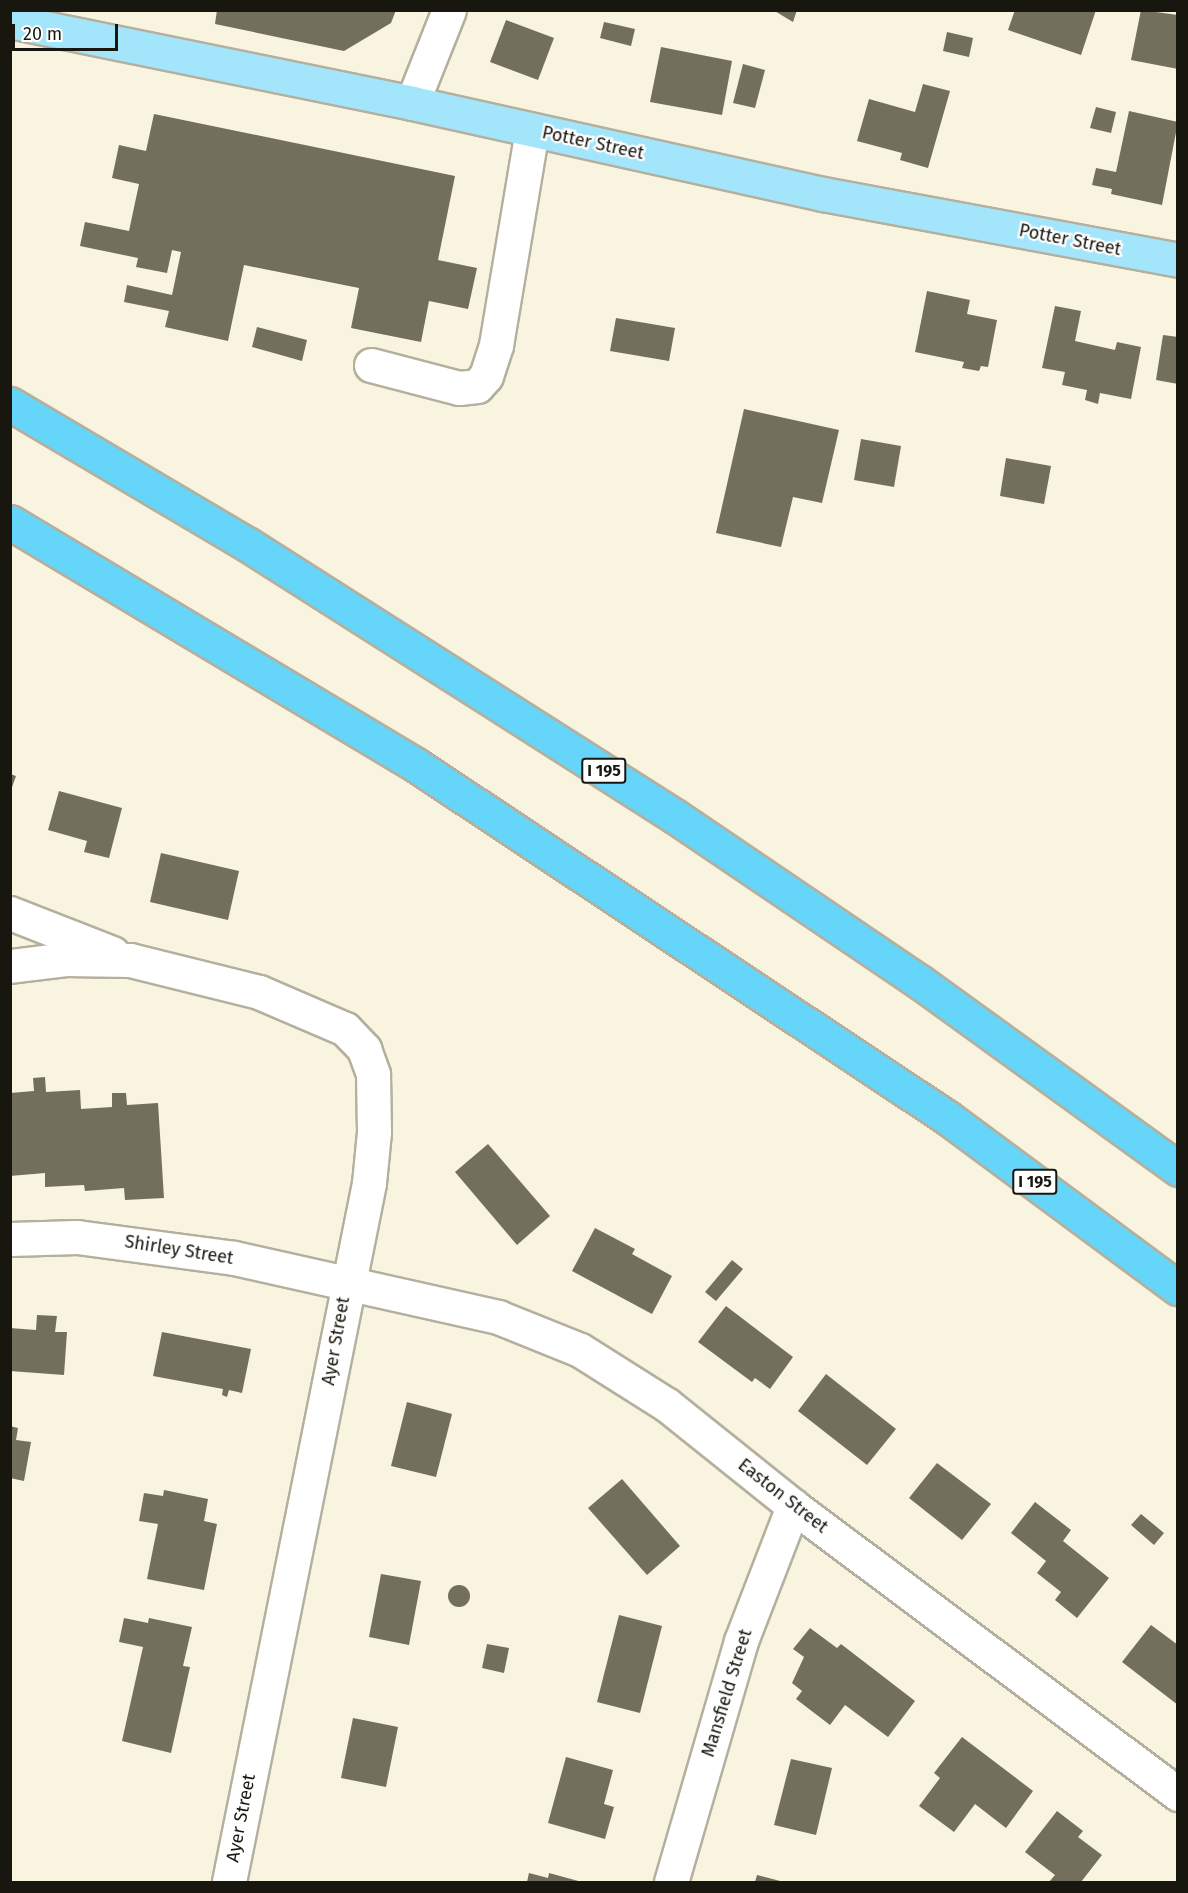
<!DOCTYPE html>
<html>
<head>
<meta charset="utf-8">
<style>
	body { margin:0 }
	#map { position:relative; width:1188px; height:1893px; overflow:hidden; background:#f8f4df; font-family:"Fira Sans",sans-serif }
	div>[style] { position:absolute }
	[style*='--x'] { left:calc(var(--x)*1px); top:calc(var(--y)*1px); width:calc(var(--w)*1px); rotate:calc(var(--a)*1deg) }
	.building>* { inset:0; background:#736f5d }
	.round { border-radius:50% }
	.roads { filter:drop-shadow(2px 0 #b4b09d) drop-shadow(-2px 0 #b4b09d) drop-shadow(0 2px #b4b09d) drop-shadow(0 -2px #b4b09d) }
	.minor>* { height:33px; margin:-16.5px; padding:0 16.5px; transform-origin:16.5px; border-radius:16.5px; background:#fff }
	.major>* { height:33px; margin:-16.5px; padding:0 16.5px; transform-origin:16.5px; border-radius:16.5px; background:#a3e6fc }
	.highway>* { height:33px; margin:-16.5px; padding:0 16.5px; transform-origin:16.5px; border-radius:16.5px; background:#65d5fa }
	span { translate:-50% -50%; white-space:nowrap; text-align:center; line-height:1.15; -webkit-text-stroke:4.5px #fff; paint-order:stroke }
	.shield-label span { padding:2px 4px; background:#fff; border:2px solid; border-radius:4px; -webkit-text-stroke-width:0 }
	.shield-label { font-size:16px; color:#18170f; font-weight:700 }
	.street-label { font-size:18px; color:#18170f }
	.frame { position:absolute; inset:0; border:12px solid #18170f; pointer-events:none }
	.scale { position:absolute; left:12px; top:24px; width:106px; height:27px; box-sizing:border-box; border:3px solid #18170f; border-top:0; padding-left:8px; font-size:18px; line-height:21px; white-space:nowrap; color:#18170f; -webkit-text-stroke:4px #fff; paint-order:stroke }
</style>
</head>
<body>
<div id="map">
	<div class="building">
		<div style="clip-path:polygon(217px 10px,396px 10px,391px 23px,344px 51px,215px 24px)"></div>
		<div style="clip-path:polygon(773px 10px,797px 10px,793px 22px)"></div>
		<div style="clip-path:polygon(1015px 10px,1096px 10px,1081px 55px,1008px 30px)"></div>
		<div style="clip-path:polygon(1141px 10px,1178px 15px,1178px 69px,1131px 60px)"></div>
		<div style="clip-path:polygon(506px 20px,554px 38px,538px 80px,490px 62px)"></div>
		<div style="clip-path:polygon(604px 22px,635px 29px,631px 46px,600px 38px)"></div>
		<div style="clip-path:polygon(947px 32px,973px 38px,969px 57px,943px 51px)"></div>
		<div style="clip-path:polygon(661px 47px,732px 61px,722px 115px,650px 102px)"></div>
		<div style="clip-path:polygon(743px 64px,765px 70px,755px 108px,733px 103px)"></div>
		<div style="clip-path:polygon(923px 84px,950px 91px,928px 168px,900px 160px,902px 153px,857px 141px,869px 99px,915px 112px)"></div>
		<div style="clip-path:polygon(1096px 107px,1116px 112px,1111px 133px,1090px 128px)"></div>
		<div style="clip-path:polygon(1129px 111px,1178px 122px,1162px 205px,1111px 194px,1112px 189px,1092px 185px,1096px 168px,1116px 172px)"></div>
		<div style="clip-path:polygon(154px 114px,455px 176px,438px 260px,477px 268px,468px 309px,429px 301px,421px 342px,351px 328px,359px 288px,244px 265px,228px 341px,165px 327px,169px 311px,124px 302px,127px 285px,172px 295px,181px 252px,172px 250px,167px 273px,136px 267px,138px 258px,80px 246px,85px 222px,129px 231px,139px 184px,112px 178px,119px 145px,146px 151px)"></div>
		<div style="clip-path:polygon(927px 291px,970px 300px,967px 314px,997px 320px,988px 367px,981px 366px,979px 371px,962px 368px,964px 362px,915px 352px)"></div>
		<div style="clip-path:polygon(1055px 306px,1081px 311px,1075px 341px,1115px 350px,1117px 342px,1141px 347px,1131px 399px,1100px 393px,1098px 404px,1085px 400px,1087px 390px,1062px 385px,1065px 372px,1042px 368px)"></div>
		<div style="clip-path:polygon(616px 318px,675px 328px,669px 361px,610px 351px)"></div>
		<div style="clip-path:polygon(257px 327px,307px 340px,302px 361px,252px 347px)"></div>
		<div style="clip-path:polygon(1163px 335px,1178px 337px,1178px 384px,1156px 380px)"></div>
		<div style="clip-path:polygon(744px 409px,839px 430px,822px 503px,793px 497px,781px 547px,716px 533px)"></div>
		<div style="clip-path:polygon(861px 439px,901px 446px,894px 487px,854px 480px)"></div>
		<div style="clip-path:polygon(1006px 458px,1051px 466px,1044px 504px,1000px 496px)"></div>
		<div style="clip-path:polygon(10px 774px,16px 776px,11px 790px,10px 790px)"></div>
		<div style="clip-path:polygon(59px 791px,122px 808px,109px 858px,84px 852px,87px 841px,48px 830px)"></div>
		<div style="clip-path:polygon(161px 853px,239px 871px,228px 920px,150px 902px)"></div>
		<div style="clip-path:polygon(45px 1077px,46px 1092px,80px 1090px,81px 1109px,112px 1107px,112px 1093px,126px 1093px,127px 1105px,158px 1103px,164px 1198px,125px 1200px,124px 1188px,85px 1191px,84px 1185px,45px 1187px,45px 1173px,10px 1176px,10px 1093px,34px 1091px,33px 1078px)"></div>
		<div style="clip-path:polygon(488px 1144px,550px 1216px,517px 1245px,455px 1172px)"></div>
		<div style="clip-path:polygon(595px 1228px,635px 1249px,632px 1254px,672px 1276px,652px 1314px,572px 1271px)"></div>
		<div style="clip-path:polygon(732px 1260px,743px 1269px,716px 1301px,705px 1292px)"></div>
		<div style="clip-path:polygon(726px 1306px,793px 1357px,770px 1389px,755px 1378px,752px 1382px,698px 1342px)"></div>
		<div style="clip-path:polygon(37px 1315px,57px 1316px,55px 1332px,67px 1332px,64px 1375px,10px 1371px,10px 1328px,36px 1330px)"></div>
		<div style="clip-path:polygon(162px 1332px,251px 1349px,242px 1393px,229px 1390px,227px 1397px,222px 1395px,223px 1389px,153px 1376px)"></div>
		<div style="clip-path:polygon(826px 1374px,896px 1429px,867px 1465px,798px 1411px)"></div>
		<div style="clip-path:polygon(407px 1402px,452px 1414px,436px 1477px,391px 1466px)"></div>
		<div style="clip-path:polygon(10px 1426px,18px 1428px,16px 1440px,31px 1442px,24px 1481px,10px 1478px)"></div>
		<div style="clip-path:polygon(937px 1463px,991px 1504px,962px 1540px,909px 1498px)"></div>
		<div style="clip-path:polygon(622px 1479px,680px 1546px,647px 1575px,588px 1508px)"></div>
		<div style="clip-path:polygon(164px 1490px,208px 1499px,204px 1521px,217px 1524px,204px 1590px,147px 1579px,158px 1524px,139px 1521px,144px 1493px,163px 1496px)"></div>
		<div style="clip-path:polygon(1035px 1502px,1071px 1530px,1063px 1541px,1109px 1578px,1077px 1618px,1055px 1600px,1061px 1592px,1037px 1573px,1046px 1561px,1011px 1533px)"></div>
		<div style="clip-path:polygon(1141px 1514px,1164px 1533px,1154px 1545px,1131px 1525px)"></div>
		<div style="clip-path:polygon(381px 1574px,421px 1581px,409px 1645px,369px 1637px)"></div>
		<div class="round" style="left:448px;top:1585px;width:22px;height:22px"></div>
		<div style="clip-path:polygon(619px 1615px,662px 1626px,640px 1713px,597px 1702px)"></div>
		<div style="clip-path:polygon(124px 1618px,148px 1623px,149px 1618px,192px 1627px,183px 1666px,190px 1667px,171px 1753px,122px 1741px,143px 1647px,119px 1642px)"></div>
		<div style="clip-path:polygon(1151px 1625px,1178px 1645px,1178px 1705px,1122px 1662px)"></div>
		<div style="clip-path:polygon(810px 1628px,837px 1648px,841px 1644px,915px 1701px,888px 1737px,845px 1705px,830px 1725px,796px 1699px,802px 1691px,792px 1683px,804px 1657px,793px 1649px)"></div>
		<div style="clip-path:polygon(487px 1644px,509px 1648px,504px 1673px,482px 1668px)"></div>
		<div style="clip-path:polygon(353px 1718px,398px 1727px,386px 1787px,341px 1778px)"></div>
		<div style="clip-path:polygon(962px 1737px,1033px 1791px,1006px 1828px,975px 1804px,954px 1832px,919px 1806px,940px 1778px,934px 1773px)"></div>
		<div style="clip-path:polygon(566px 1757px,613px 1770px,604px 1804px,614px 1807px,605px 1839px,548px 1823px)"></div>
		<div style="clip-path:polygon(791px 1759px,832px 1768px,816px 1835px,774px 1825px)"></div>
		<div style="clip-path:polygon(1057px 1811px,1083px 1831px,1078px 1837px,1102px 1855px,1081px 1882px,1049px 1882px,1055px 1875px,1025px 1852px)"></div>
		<div style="clip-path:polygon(529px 1873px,548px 1878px,549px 1873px,582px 1882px,527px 1882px)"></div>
		<div style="clip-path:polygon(757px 1875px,784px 1882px,755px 1882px)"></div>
	</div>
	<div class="roads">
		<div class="minor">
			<div style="--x:412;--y:103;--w:100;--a:-68.3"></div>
			<div style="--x:371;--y:365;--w:91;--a:14.6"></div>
			<div style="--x:459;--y:388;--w:18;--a:-6"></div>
			<div style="--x:477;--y:386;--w:13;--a:-48"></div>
			<div style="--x:486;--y:376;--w:33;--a:-72"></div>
			<div style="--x:496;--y:345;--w:218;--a:-80.5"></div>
			<div style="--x:10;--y:913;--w:110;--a:21.4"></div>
			<div style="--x:10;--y:966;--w:56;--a:-7.1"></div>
			<div style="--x:66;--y:959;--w:64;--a:0.9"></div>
			<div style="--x:130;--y:960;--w:133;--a:13.9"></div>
			<div style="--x:259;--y:992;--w:94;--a:23.3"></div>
			<div style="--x:345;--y:1029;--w:28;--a:46"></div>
			<div style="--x:364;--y:1049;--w:27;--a:70"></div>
			<div style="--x:373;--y:1074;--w:58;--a:89"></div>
			<div style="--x:374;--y:1132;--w:51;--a:95.6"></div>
			<div style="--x:369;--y:1183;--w:713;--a:101.33"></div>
			<div style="--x:10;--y:1239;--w:67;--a:-1.7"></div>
			<div style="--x:77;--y:1237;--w:158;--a:7.6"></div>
			<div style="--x:234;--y:1258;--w:271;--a:12.6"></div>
			<div style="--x:498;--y:1317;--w:88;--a:21.9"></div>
			<div style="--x:580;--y:1350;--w:103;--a:32.3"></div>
			<div style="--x:667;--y:1405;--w:161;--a:38.7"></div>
			<div style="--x:793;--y:1506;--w:481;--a:36.8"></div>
			<div style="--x:671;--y:1882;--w:251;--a:-73.8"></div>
			<div style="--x:741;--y:1641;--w:145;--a:-68.9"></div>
		</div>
		<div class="major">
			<div style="--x:10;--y:21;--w:410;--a:11.5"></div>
			<div style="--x:412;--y:103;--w:421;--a:12.5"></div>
			<div style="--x:823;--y:194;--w:361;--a:10.5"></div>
		</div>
		<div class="highway">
			<div style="--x:10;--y:404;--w:275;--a:30.6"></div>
			<div style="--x:247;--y:544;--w:508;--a:32.47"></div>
			<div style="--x:676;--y:817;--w:295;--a:34.1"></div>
			<div style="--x:920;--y:982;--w:319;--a:35.9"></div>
			<div style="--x:10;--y:522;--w:473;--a:30.9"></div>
			<div style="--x:416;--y:765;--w:638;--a:33.57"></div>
			<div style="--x:948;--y:1118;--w:286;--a:36.5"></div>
		</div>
	</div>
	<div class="shield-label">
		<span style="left:604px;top:771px">I 195</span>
		<span style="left:1035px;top:1182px">I 195</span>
	</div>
	<div class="street-label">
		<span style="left:593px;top:143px;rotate:12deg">Potter Street</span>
		<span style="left:1070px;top:240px;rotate:11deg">Potter Street</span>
		<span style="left:179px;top:1250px;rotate:9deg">Shirley Street</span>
		<span style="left:336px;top:1341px;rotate:-80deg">Ayer Street</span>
		<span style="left:783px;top:1496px;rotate:38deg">Easton Street</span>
		<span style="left:727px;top:1693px;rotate:-73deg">Mansfield Street</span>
		<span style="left:241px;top:1818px;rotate:-79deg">Ayer Street</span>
	</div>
	<div class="frame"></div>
	<div class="scale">20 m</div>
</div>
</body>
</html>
